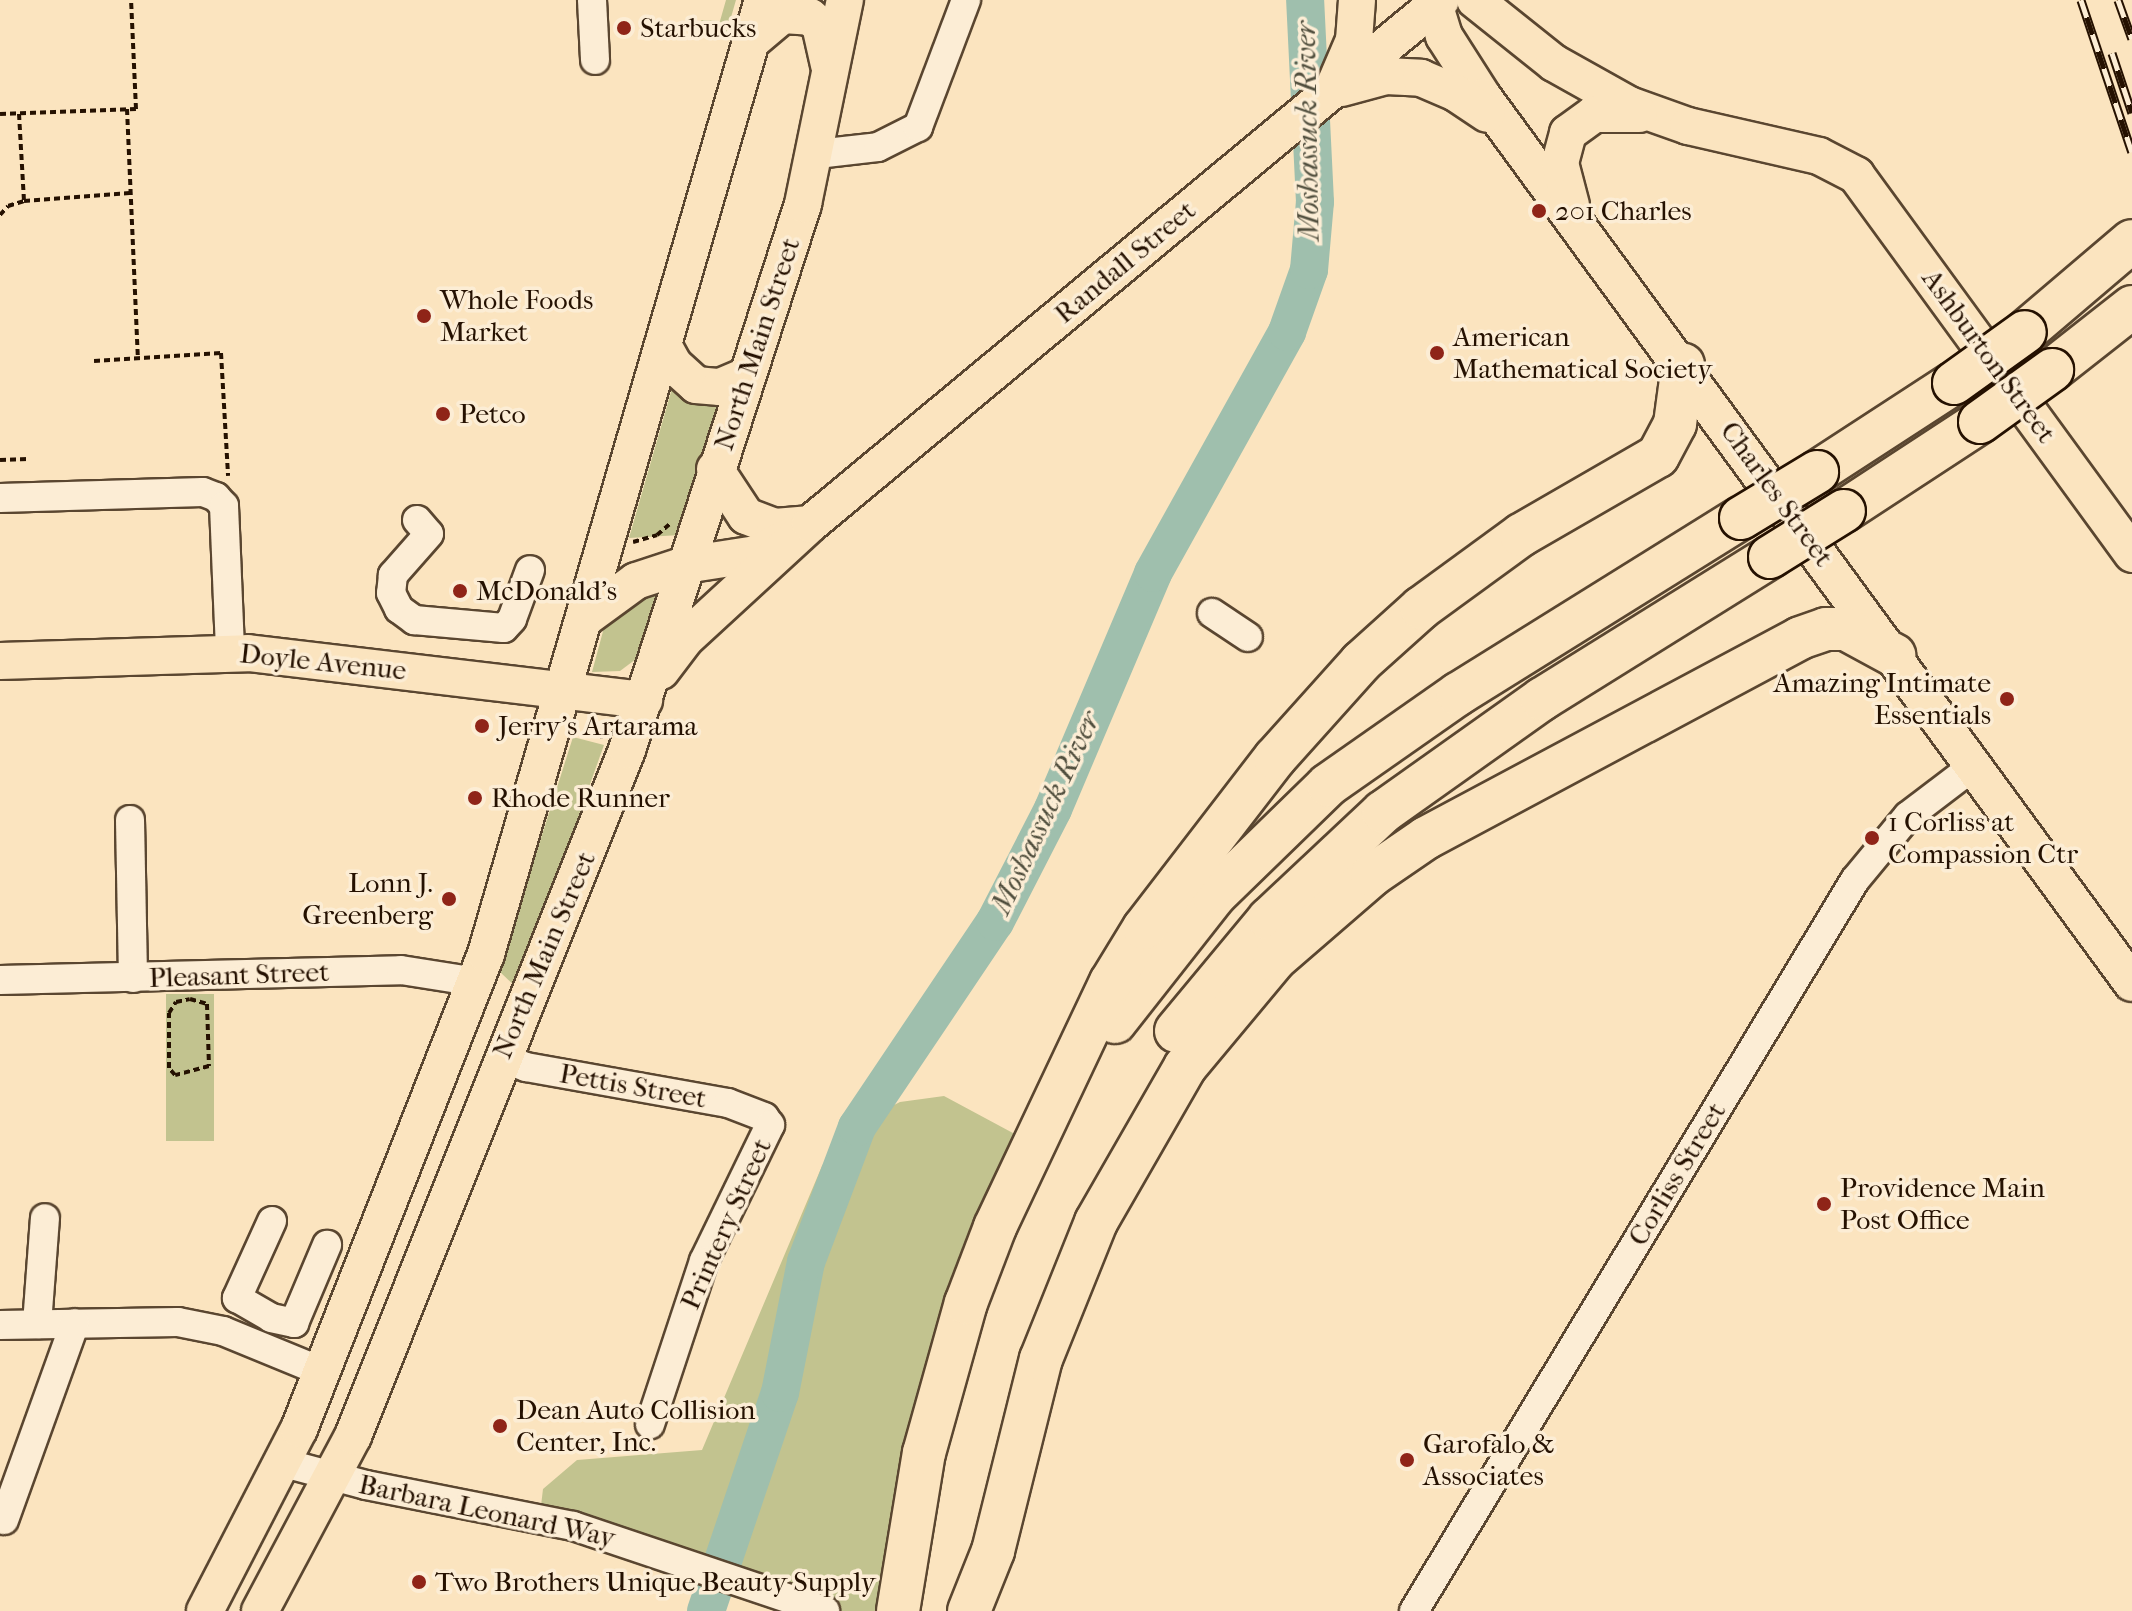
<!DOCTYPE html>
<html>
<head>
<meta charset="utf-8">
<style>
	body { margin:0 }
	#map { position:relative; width:2132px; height:1611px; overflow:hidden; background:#fbe4bf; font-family:"IM FELL French Canon",serif }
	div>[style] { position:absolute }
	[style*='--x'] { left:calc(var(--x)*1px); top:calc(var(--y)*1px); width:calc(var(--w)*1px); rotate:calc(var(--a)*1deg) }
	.green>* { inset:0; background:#c2c38f }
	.river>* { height:38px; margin:-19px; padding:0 19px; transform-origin:19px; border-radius:19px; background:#9fbfad }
	.path>* { height:4px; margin-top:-2px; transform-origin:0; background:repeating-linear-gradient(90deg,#251101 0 6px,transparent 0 10px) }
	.roads { filter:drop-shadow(2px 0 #5a4630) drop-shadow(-2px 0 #5a4630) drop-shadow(0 2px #5a4630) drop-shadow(0 -2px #5a4630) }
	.minor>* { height:28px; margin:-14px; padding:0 14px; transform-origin:14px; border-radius:14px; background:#fcedd5 }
	.major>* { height:36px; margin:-18px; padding:0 18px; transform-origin:18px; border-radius:18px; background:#fbe4bf }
	.highway>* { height:42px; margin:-21px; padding:0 21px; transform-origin:21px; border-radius:21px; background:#fbe4bf }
	.rail>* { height:9px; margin-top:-4.5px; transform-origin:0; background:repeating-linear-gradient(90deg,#fcedd5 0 18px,#251101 0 36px); box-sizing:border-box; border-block:2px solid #251101 }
	.bridges { filter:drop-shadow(2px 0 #251101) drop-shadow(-2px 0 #251101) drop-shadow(0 2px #251101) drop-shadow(0 -2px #251101) }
	.highway-bridge>* { height:42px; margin:-21px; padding:0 21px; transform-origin:21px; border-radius:21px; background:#fbe4bf }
	.dots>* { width:22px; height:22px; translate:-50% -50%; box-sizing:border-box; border:4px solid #fcedd5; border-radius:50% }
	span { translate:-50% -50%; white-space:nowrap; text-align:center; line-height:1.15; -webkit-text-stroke:7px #fcedd5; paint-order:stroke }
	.poi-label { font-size:28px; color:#251101 }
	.left { translate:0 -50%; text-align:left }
	.right { translate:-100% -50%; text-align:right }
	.street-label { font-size:28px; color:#251101 }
	.water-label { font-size:30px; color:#504e3d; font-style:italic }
</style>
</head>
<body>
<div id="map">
	<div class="green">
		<div style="clip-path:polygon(726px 0,736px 0,725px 38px,711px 37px,701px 20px,720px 21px)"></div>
		<div style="clip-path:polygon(673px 385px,724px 398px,680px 535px,629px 538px)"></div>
		<div style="clip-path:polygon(663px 581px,640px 656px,620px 671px,592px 672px,605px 624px)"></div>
		<div style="clip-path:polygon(573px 737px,604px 745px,517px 988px,499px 971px)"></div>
		<div style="clip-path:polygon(166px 994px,214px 994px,214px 1141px,166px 1141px)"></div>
		<div style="clip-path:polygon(944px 1096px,1028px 1141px,895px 1611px,839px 1611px,630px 1535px,540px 1514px,543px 1489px,577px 1460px,702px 1450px,822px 1166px,844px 1130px,900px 1102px)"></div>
	</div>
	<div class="river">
		<div style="--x:706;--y:1611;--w:230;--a:-71.3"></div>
		<div style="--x:780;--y:1393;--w:134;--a:-78.8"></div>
		<div style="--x:806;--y:1262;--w:144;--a:-69.3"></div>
		<div style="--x:857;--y:1127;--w:247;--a:-56.1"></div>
		<div style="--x:995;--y:922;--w:127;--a:-62.8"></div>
		<div style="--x:1053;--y:809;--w:256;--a:-67"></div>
		<div style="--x:1153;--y:573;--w:276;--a:-60.9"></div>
		<div style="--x:1287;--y:332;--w:66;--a:-70.5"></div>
		<div style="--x:1309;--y:270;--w:68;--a:-85"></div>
		<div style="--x:1315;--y:202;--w:202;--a:-92.8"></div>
	</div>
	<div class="path">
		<div style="--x:127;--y:109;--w:249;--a:87.5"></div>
		<div style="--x:0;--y:114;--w:136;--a:-2.1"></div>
		<div style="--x:136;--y:109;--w:109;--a:-92.6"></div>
		<div style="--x:19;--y:114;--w:87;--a:86.7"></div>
		<div style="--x:0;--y:215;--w:12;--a:-48"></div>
		<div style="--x:8;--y:206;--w:17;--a:-17"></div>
		<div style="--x:24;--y:201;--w:106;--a:-4.3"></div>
		<div style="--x:94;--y:361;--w:127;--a:-3.6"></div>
		<div style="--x:221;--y:353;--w:123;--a:86.7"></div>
		<div style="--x:0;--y:460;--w:28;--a:-2"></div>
		<div style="--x:633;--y:542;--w:25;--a:-16"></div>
		<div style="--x:657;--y:535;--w:18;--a:-41"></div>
		<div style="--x:580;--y:734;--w:23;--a:7"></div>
		<div style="--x:190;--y:999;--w:18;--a:16"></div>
		<div style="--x:207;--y:1004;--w:62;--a:88.2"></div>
		<div style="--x:209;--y:1066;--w:35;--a:165"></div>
		<div style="--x:175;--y:1075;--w:9;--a:-131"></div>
		<div style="--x:169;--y:1068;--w:55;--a:-90"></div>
		<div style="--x:169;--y:1013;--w:13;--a:-58"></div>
		<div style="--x:176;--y:1002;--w:14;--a:-12"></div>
	</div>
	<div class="roads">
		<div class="minor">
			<div style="--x:592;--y:0;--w:60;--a:87.1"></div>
			<div style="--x:817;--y:154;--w:61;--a:-6.5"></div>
			<div style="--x:878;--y:147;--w:45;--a:-26.6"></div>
			<div style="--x:918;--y:127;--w:136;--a:-69.3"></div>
			<div style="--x:0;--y:498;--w:203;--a:-1.7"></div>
			<div style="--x:203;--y:492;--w:14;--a:21"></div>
			<div style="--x:216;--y:497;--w:12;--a:48"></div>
			<div style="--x:224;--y:506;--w:146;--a:87.6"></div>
			<div style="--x:417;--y:520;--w:18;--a:49"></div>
			<div style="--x:429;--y:534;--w:55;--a:131.3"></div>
			<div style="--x:393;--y:575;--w:18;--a:96"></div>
			<div style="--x:391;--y:593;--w:18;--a:63"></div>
			<div style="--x:399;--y:609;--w:19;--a:36"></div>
			<div style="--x:414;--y:620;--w:90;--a:5.1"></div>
			<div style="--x:504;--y:628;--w:12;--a:-48"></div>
			<div style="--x:512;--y:619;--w:52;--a:-69.8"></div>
			<div style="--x:1212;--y:613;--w:43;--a:33.7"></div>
			<div style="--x:130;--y:820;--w:158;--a:88.9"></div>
			<div style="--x:0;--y:980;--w:401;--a:-1.4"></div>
			<div style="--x:401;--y:970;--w:77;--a:9"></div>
			<div style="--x:502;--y:1057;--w:26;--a:23"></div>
			<div style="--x:526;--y:1067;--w:205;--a:10.1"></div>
			<div style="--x:728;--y:1103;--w:39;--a:21"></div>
			<div style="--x:764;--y:1117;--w:10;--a:53"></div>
			<div style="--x:770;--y:1125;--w:151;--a:115.9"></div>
			<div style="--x:704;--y:1261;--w:172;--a:108.3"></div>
			<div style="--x:272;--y:1221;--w:85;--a:114.4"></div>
			<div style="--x:237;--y:1298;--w:39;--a:30"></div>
			<div style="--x:271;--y:1318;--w:24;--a:12"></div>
			<div style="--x:294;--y:1323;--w:85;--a:-67.1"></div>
			<div style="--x:37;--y:1324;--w:106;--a:-85.7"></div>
			<div style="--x:0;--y:1325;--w:178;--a:-1"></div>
			<div style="--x:178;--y:1322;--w:46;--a:11.3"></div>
			<div style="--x:223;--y:1331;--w:108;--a:22.3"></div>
			<div style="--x:284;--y:1463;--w:85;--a:15"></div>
			<div style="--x:366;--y:1485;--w:211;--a:11.2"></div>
			<div style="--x:573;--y:1526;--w:266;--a:18.6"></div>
			<div style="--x:4;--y:1520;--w:209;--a:-70.2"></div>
			<div style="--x:1414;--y:1611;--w:854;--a:-58.9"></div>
			<div style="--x:1855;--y:880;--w:83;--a:-50.4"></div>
			<div style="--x:1908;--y:816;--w:84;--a:-37.3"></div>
		</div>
		<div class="major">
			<div style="--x:1433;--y:0;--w:38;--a:73"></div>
			<div style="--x:1444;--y:36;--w:72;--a:57.4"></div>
			<div style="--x:1483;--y:97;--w:1098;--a:53.78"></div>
			<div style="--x:1475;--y:0;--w:101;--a:38.6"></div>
			<div style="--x:1554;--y:63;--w:86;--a:29.2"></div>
			<div style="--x:1629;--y:105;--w:63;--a:19.6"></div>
			<div style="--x:1688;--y:126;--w:134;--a:12.9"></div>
			<div style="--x:1819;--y:156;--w:42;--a:27.2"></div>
			<div style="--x:1856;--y:175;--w:469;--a:53.9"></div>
			<div style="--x:754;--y:39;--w:38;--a:-40"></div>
			<div style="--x:783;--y:15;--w:27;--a:4"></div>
			<div style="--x:810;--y:17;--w:13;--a:39"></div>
			<div style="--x:820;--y:25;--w:41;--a:77.3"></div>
			<div style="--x:1336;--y:82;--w:46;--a:-66.8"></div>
			<div style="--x:1354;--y:40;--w:40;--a:-85.7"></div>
			<div style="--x:1342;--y:88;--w:46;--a:-15.3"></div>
			<div style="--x:1386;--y:76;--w:35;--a:3"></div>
			<div style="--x:1421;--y:78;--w:38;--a:23"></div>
			<div style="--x:1456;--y:93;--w:37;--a:34"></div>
			<div style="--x:1571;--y:205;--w:43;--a:-104.7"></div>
			<div style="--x:1560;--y:163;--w:31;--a:-75"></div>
			<div style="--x:1568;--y:133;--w:32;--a:-36"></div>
			<div style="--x:1594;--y:114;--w:45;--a:0"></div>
			<div style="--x:663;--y:345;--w:23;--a:61"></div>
			<div style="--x:674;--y:365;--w:30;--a:42"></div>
			<div style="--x:696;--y:385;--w:24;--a:5"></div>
			<div style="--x:720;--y:387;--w:30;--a:-23"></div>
			<div style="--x:715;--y:469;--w:56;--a:56.6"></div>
			<div style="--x:746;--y:516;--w:31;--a:21"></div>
			<div style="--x:775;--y:527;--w:33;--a:-5"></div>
			<div style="--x:584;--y:619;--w:64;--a:-36.2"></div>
			<div style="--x:636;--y:581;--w:52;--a:-18.1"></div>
			<div style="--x:685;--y:565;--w:72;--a:-8.8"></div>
			<div style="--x:756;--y:554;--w:36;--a:-28"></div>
			<div style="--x:0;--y:661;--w:248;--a:-1.8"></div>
			<div style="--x:248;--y:653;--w:399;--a:6.8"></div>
			<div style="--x:661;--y:671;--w:39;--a:-53"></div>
			<div style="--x:684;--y:640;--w:171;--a:-42.6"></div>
			<div style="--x:810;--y:524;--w:820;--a:-39.71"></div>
			<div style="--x:205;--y:1611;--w:205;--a:-62.7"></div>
			<div style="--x:299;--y:1429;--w:510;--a:-68.51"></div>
			<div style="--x:486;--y:954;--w:993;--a:-73.81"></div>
			<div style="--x:260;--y:1611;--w:198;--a:-62"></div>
			<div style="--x:353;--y:1436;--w:739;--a:-68.23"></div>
			<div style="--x:627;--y:750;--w:574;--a:-72.13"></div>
			<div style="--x:803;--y:204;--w:208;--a:-78.4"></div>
		</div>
		<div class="highway">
			<div style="--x:2025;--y:332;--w:140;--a:-40.4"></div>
			<div style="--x:2052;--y:370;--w:102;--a:-38.2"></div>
			<div style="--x:1817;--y:472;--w:163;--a:-33"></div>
			<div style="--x:1844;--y:511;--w:163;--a:-33.2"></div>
			<div style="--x:1115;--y:1022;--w:160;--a:-51.8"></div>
			<div style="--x:1214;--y:896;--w:159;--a:-44.2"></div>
			<div style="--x:1328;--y:785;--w:159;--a:-35"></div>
			<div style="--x:1458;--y:694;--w:333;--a:-31.9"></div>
			<div style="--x:1176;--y:1031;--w:146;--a:-50.3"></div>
			<div style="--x:1269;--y:919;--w:156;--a:-43.2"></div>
			<div style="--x:1383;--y:812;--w:195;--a:-35.4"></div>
			<div style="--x:1542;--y:699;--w:269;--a:-31.9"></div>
			<div style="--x:898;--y:1611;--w:160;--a:-80.7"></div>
			<div style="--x:924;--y:1453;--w:156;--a:-74.4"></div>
			<div style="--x:966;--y:1303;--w:81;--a:-69.1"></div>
			<div style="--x:995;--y:1227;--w:271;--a:-64.7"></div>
			<div style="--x:1111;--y:982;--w:63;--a:-58.6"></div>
			<div style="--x:1144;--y:928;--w:215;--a:-52.4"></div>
			<div style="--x:1275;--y:758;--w:129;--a:-48.1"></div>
			<div style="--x:1361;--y:662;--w:81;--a:-42"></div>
			<div style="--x:1421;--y:608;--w:124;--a:-36.1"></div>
			<div style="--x:1521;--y:535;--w:158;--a:-30"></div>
			<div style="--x:1658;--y:456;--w:36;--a:-62"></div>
			<div style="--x:1675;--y:424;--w:60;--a:-82.3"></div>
			<div style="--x:969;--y:1611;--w:65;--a:-68.2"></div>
			<div style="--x:993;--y:1551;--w:198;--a:-76"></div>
			<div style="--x:1041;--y:1359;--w:148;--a:-68.1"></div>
			<div style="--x:1096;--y:1222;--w:179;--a:-60.1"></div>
			<div style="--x:1185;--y:1067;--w:139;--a:-50.2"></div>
			<div style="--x:1274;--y:960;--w:130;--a:-40.9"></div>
			<div style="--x:1372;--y:875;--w:65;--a:-34.4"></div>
			<div style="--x:1426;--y:838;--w:424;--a:-28.1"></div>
			<div style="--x:1800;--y:638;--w:28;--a:-19"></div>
			<div style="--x:1826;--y:629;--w:20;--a:0"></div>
			<div style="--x:1846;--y:629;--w:55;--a:28.4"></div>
		</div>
	</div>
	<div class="rail">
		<div style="--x:2081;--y:0;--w:160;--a:71.5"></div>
		<div style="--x:2118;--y:0;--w:41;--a:70.3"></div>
		<div style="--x:2112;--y:53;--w:63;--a:71.6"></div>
	</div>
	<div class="bridges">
		<div class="highway-bridge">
			<div style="--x:1954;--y:383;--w:87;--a:-35.7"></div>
			<div style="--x:1980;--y:422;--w:89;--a:-35.8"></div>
			<div style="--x:1741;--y:518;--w:89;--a:-31.2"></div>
			<div style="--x:1770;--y:557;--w:87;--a:-31.9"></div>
		</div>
	</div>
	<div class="dots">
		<div style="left:624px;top:28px;background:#8f2418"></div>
		<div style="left:1539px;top:211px;background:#8f2418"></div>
		<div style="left:424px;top:316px;background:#8f2418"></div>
		<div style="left:1437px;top:353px;background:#8f2418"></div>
		<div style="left:443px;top:414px;background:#8f2418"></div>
		<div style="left:460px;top:591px;background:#8f2418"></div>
		<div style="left:2007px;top:699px;background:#8f2418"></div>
		<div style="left:482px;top:726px;background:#8f2418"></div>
		<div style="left:475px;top:798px;background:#8f2418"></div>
		<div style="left:1872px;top:838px;background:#8f2418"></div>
		<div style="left:449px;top:899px;background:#8f2418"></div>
		<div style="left:1824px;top:1204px;background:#8f2418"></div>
		<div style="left:500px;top:1426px;background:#8f2418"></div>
		<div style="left:1407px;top:1460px;background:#8f2418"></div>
		<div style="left:419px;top:1582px;background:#8f2418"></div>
	</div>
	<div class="poi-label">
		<span class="left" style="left:640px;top:28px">Starbucks</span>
		<span class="left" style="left:1555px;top:211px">201 Charles</span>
		<span class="left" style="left:440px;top:316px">Whole Foods<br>Market</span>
		<span class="left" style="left:1453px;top:353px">American<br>Mathematical Society</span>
		<span class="left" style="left:459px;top:414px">Petco</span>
		<span class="left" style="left:476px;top:591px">McDonald's</span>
		<span class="right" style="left:1991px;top:699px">Amazing Intimate<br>Essentials</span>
		<span class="left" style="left:498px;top:726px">Jerry's Artarama</span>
		<span class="left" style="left:491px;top:798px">Rhode Runner</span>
		<span class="left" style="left:1888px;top:838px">1 Corliss at<br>Compassion Ctr</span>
		<span class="right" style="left:433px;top:899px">Lonn J.<br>Greenberg</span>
		<span class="left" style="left:1840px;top:1204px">Providence Main<br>Post Office</span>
		<span class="left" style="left:516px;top:1426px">Dean Auto Collision<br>Center, Inc.</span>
		<span class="left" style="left:1423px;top:1460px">Garofalo &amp;<br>Associates</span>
		<span class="left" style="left:435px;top:1582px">Two Brothers Unique Beauty Supply</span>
	</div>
	<div class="street-label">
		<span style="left:1125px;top:262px;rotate:-40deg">Randall Street</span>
		<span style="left:757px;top:344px;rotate:-72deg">North Main Street</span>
		<span style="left:1989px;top:356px;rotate:54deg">Ashburton Street</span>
		<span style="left:1777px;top:494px;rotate:54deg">Charles Street</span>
		<span style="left:323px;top:662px;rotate:6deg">Doyle Avenue</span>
		<span style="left:544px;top:955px;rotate:-67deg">North Main Street</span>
		<span style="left:239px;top:975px;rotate:-2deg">Pleasant Street</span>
		<span style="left:633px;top:1086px;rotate:10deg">Pettis Street</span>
		<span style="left:1677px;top:1174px;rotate:-59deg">Corliss Street</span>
		<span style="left:726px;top:1224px;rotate:-66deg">Printery Street</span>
		<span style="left:487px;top:1511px;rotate:12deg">Barbara Leonard Way</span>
	</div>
	<div class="water-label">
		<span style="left:1308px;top:131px;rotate:-91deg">Moshassuck River</span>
		<span style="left:1046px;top:813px;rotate:-65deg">Moshassuck River</span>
	</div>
</div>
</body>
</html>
